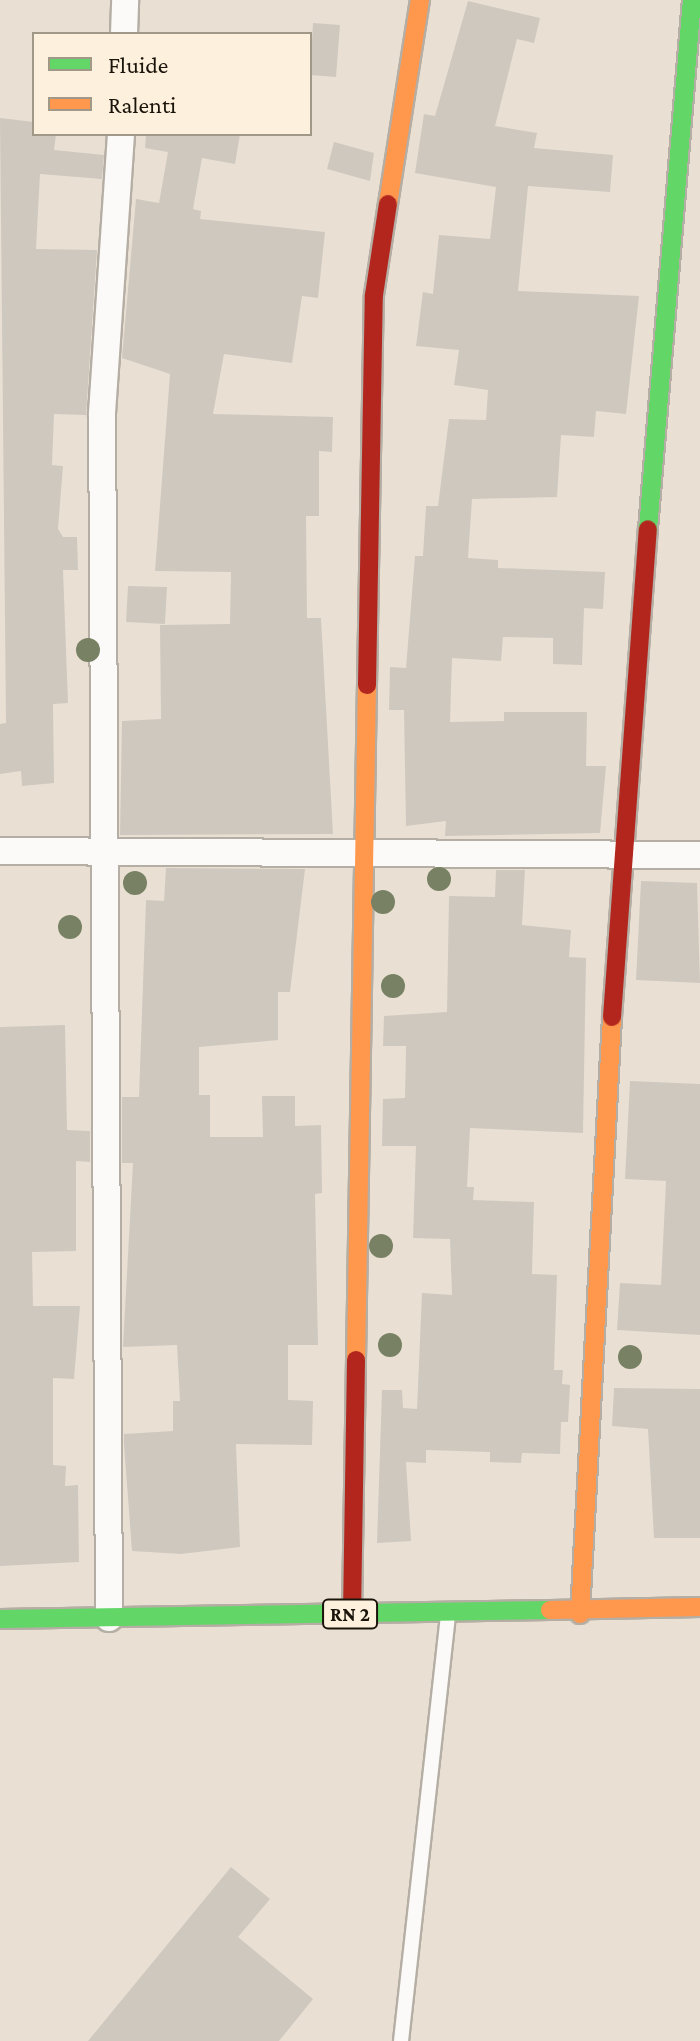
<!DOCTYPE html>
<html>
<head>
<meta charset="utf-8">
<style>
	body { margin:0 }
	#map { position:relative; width:700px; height:2041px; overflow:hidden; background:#e9e0d3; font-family:"Crimson Pro",serif }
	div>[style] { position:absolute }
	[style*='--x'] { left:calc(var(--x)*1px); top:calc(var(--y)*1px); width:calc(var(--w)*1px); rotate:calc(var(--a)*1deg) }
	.building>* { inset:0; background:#cfc8bf }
	.roads { filter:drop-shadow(2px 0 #b5aea4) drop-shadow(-2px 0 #b5aea4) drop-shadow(0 2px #b5aea4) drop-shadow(0 -2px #b5aea4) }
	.lane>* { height:14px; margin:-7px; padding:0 7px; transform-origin:7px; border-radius:7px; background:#fcfaf8 }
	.street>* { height:26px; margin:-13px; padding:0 13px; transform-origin:13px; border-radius:13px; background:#fcfaf8 }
	.fast>* { height:18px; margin:-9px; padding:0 9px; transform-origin:9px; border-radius:9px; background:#63d668 }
	.slow>* { height:18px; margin:-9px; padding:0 9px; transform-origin:9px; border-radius:9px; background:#ff974d }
	.jam>* { height:18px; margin:-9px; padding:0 9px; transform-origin:9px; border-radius:9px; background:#b3261e }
	.trees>* { width:24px; height:24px; margin:-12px; border-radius:50%; background:#788164 }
	span { translate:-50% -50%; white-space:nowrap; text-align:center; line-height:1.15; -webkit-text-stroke:6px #fdf0dc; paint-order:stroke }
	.shield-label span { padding:2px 6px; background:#fdf0dc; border:2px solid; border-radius:6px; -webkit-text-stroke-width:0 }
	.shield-label { font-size:20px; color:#1a140b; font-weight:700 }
	.legend { position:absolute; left:32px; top:32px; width:280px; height:104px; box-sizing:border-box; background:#fdf0dc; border:2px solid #a29888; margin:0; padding:10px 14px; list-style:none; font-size:24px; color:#1a140b }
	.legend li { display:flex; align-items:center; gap:16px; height:40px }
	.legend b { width:40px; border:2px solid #a29888 }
</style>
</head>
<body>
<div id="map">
	<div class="building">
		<div style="clip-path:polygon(468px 1px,540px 18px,534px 43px,517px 39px,495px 126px,537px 133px,534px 148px,613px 155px,610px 192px,528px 186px,518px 291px,639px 296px,626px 414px,596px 411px,594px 437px,561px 435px,557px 497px,472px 499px,468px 558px,498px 560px,498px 568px,605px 572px,603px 609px,584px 608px,582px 665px,553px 664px,553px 638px,503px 637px,501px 661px,452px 658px,450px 722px,504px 721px,504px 712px,587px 712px,586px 766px,606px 766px,600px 833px,445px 836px,446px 821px,406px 826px,404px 710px,389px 710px,390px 667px,406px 668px,415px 556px,423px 556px,426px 506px,438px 506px,449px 419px,486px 420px,488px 390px,454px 385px,459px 350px,416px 346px,423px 292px,433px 294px,439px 235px,490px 239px,496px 187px,415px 173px,424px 114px,435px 116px)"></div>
		<div style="clip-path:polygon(313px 23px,340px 25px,336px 77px,310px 75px)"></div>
		<div style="clip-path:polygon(0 118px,34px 122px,34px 134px,56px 134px,54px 150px,104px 155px,102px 179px,40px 174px,36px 249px,97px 250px,86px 415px,54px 414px,52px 465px,63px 466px,58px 529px,63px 537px,77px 537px,78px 570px,63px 570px,68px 703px,53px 704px,54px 783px,22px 786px,21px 771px,0 774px,0 724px,6px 723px)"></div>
		<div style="clip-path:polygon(146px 134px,240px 134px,235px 164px,202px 158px,193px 209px,201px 211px,200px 219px,325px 232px,318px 298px,302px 296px,292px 363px,224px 354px,213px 414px,333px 417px,332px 452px,319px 451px,319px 516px,306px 516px,307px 618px,321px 618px,333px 834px,120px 835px,122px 721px,161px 719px,160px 625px,230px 624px,231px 572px,155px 571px,170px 374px,122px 358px,136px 199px,159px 203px,168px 152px,145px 148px)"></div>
		<div style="clip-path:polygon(334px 142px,374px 153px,370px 181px,327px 169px)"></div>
		<div style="clip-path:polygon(128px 586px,167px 587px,165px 624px,126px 622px)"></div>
		<div style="clip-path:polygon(166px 868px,305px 869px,290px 992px,278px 992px,278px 1040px,199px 1047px,199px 1095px,210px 1095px,210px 1137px,263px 1137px,262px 1096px,295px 1096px,295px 1126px,321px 1125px,322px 1193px,315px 1194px,318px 1345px,288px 1345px,288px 1400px,313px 1401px,312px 1445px,236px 1444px,240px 1547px,181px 1554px,132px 1551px,124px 1444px,124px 1434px,173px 1431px,173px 1401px,180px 1401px,177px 1345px,123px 1347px,133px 1163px,122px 1163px,122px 1097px,139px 1097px,146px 900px,164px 901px)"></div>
		<div style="clip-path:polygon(496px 870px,525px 870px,522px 925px,571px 930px,569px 957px,586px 958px,583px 1133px,470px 1128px,467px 1187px,474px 1187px,473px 1200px,534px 1202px,532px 1274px,557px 1275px,554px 1370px,563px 1370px,562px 1384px,570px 1385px,568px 1422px,561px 1422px,560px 1454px,522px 1453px,521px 1463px,490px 1462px,490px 1452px,426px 1450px,426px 1463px,406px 1462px,411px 1541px,377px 1543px,382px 1390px,402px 1390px,403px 1408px,417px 1409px,422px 1293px,452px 1295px,450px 1239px,413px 1238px,416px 1146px,382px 1146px,383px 1099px,405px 1098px,406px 1046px,383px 1046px,384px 1016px,447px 1012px,449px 896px,495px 897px)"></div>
		<div style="clip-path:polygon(641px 881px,697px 883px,700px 983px,636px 980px)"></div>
		<div style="clip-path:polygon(65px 1025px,67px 1130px,90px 1131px,90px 1162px,76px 1161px,76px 1251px,32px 1252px,33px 1306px,80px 1306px,74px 1379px,53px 1378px,53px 1465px,66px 1466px,65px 1486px,78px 1485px,79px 1562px,0 1566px,0 1027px)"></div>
		<div style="clip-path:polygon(630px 1081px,700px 1084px,700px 1335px,617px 1330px,620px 1283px,661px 1285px,666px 1181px,625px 1179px)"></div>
		<div style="clip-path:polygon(614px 1388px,700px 1389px,700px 1538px,654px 1538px,648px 1429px,612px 1426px)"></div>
		<div style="clip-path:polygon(231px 1867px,270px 1899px,238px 1937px,313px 1999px,279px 2041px,88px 2041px)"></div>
	</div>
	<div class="roads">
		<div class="lane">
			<div style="--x:401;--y:2041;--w:430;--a:-83.7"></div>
		</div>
		<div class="street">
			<div style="--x:124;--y:34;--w:34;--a:-88"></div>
			<div style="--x:0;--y:851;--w:700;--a:0.33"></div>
			<div style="--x:109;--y:1618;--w:1205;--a:-90.33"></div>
			<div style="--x:102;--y:413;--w:280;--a:-86.1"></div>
		</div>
		<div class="fast">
			<div style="--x:648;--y:529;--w:531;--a:-85.25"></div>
			<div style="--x:0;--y:1619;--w:550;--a:-0.94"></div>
		</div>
		<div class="slow">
			<div style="--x:388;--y:204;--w:206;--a:-81.1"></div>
			<div style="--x:356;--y:1360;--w:675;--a:-89.07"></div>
			<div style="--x:550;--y:1610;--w:150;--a:-1.1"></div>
			<div style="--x:580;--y:1614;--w:598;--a:-86.93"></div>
		</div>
		<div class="jam">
			<div style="--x:367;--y:685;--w:390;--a:-89"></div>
			<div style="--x:374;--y:295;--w:92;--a:-81.3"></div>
			<div style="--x:612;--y:1017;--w:489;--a:-85.8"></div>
			<div style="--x:352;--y:1614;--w:254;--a:-89.1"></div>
		</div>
	</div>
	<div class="trees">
		<div style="left:88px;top:650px"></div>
		<div style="left:439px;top:879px"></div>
		<div style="left:135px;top:883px"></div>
		<div style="left:383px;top:902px"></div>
		<div style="left:70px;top:927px"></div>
		<div style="left:393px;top:986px"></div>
		<div style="left:381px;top:1246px"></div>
		<div style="left:390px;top:1345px"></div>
		<div style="left:630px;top:1357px"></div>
	</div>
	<div class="shield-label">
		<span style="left:350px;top:1614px">RN 2</span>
	</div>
	<ul class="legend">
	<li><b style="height:10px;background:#63d668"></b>Fluide</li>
	<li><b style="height:10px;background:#ff974d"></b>Ralenti</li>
	</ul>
</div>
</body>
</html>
